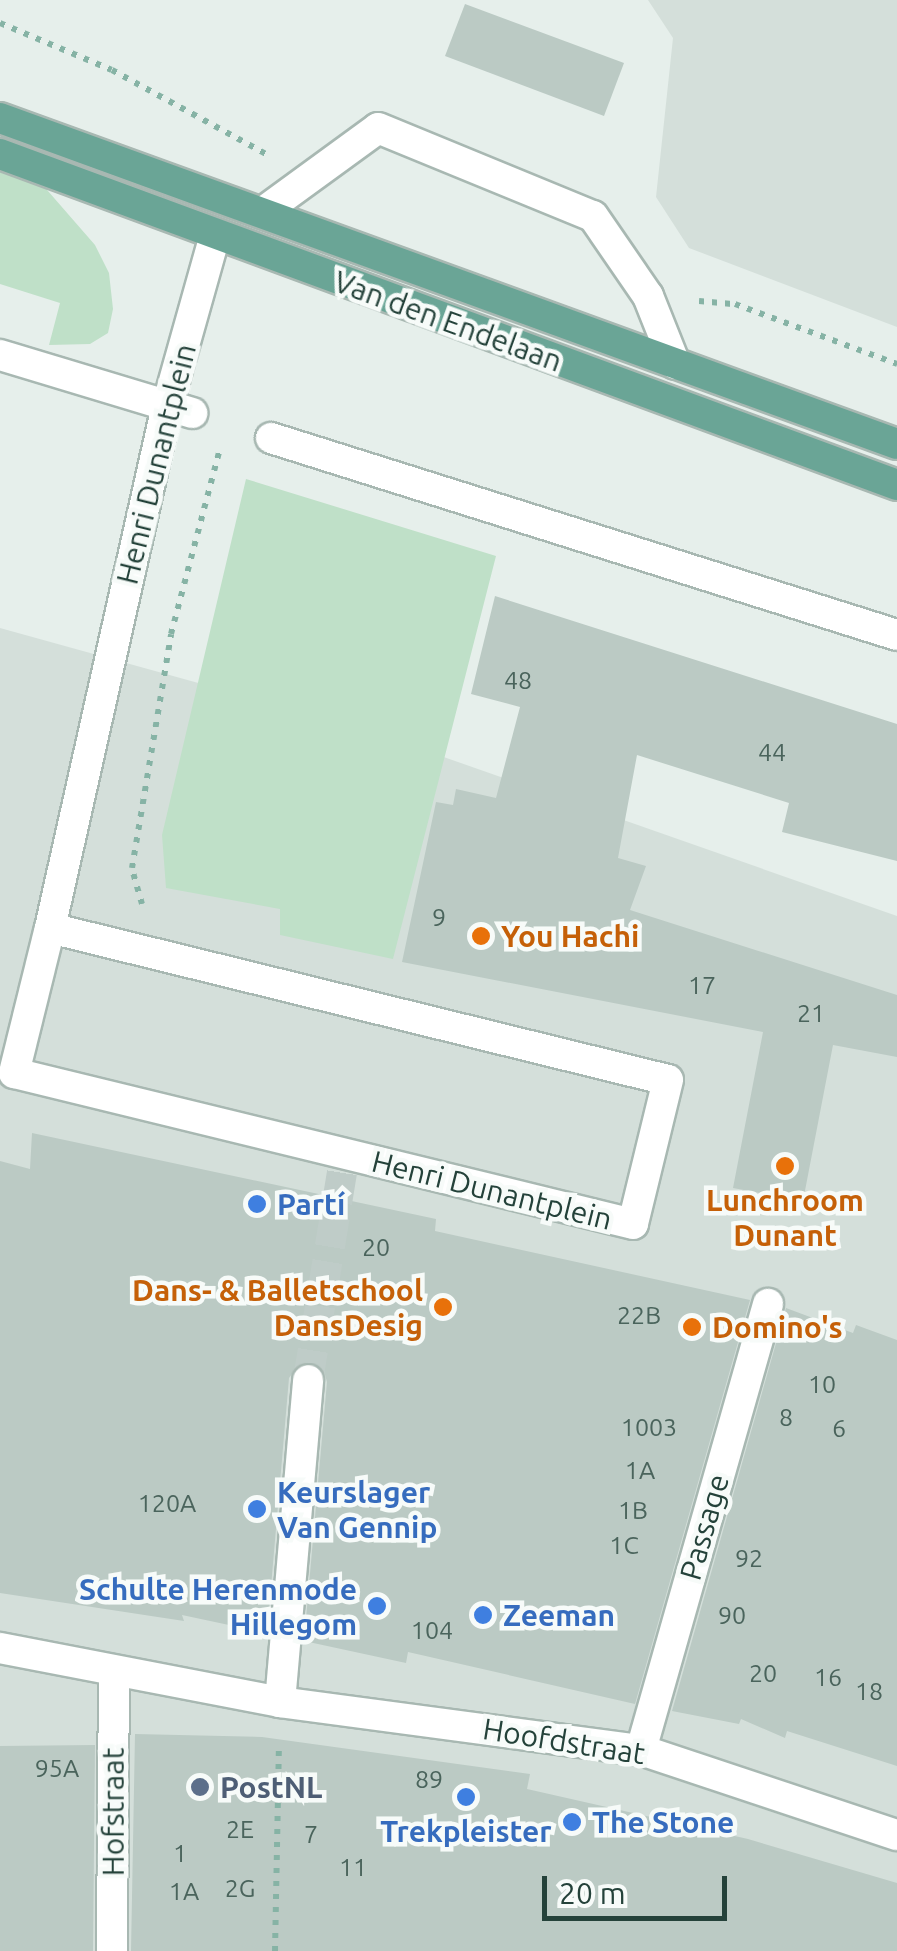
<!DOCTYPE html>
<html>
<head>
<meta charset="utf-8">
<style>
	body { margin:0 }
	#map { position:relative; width:897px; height:1951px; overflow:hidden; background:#e6efeb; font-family:Ubuntu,sans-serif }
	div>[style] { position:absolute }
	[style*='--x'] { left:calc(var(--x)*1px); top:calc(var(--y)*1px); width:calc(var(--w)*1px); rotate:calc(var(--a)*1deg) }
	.built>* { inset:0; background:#d4dfda }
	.green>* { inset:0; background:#bfe0c8 }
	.building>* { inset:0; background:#bbcac4 }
	.street-tunnel>* { height:30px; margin-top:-15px; transform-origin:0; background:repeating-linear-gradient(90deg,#bfccc8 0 30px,transparent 0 45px) }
	.path>* { height:6px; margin-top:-3px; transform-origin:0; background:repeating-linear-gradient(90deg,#86b3a5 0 5px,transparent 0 13px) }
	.roads { filter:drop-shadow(2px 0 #a8b8b2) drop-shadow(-2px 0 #a8b8b2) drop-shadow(0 2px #a8b8b2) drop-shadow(0 -2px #a8b8b2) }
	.lane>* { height:30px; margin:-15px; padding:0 15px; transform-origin:15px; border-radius:15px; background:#fff }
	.street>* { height:30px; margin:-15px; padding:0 15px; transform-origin:15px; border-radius:15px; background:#fff }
	.primary>* { height:30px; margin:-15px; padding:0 15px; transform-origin:15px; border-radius:15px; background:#6aa596 }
	.dots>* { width:28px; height:28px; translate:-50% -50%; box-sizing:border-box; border:5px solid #f7fbf9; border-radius:50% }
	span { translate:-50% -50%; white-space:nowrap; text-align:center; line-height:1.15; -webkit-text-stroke:9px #f7fbf9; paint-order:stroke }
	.number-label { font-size:25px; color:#4a645c }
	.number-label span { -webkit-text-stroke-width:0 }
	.street-label { font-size:30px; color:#24423a }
	.food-label { font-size:30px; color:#c56008; font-weight:700 }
	.left { translate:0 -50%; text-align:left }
	.right { translate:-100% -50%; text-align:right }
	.shop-label { font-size:30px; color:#366cbe; font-weight:700 }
	.service-label { font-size:30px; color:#4e5e75; font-weight:700 }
	.scale { position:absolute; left:542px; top:1876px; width:185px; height:45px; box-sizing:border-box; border:5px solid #24423a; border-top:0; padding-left:12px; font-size:30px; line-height:35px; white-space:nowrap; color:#24423a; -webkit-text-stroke:8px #f7fbf9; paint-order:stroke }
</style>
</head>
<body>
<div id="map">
	<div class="built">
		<div style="clip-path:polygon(648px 0,897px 0,897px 327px,689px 248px,656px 197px,673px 38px)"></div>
		<div style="clip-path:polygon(0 628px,361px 728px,897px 916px,897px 1951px,0 1951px)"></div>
	</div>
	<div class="green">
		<div style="clip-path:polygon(0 169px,41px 183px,95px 245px,109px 273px,113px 309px,108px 333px,90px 344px,49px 345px,60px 303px,0 284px)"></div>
		<div style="clip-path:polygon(246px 479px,496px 556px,393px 959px,280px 935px,280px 909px,166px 888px,162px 835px)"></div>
	</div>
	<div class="building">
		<div style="clip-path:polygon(465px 4px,624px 63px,604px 116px,445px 56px)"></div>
		<div style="clip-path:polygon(495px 596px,897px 724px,897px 861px,782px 832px,789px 803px,637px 755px,618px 858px,646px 866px,630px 910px,897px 995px,897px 1057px,833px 1045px,803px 1201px,733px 1188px,763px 1032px,402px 962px,436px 802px,453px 805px,456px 789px,496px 798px,520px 707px,471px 694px)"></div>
		<div style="clip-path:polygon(32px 1133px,436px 1219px,435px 1231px,750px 1300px,635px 1704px,408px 1652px,406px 1663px,304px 1641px,327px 1382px,324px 1371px,311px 1362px,299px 1364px,289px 1378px,267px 1633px,182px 1615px,184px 1621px,0 1593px,0 1161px,30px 1169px)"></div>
		<div style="clip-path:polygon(786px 1308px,853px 1333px,856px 1325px,897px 1340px,897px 1766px,787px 1731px,785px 1738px,741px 1719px,739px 1724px,672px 1711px)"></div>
		<div style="clip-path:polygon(135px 1734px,262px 1737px,530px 1774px,527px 1789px,748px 1839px,897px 1883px,897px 1951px,131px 1951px)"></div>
		<div style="clip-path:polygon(95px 1745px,93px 1951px,0 1951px,0 1746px)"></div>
	</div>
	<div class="street-tunnel">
		<div style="--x:308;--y:1380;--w:229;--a:-80.7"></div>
	</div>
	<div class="path">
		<div style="--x:0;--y:23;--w:121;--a:22.8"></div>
		<div style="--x:112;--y:70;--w:175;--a:28.6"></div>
		<div style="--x:699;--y:301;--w:36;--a:5"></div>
		<div style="--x:735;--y:304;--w:173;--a:20.3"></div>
		<div style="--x:142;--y:904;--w:37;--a:-106"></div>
		<div style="--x:132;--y:868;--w:237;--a:-80.5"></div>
		<div style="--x:171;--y:634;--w:188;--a:-75.2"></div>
		<div style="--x:275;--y:1951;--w:204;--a:-88.9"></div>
	</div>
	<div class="roads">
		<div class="lane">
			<div style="--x:263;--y:212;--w:142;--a:-36.1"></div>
			<div style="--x:378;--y:128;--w:232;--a:22.3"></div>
			<div style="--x:593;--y:216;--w:97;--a:55.5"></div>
			<div style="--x:648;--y:296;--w:73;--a:68.3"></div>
			<div style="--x:50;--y:928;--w:636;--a:13.82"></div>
			<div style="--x:668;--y:1080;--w:148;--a:103.7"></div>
			<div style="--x:633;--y:1224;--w:637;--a:-166.29"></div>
			<div style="--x:14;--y:1073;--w:149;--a:-76.1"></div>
		</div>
		<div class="street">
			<div style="--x:0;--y:355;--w:201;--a:16.8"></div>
			<div style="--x:271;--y:438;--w:656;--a:17.47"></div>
			<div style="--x:50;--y:928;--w:535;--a:-77.37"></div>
			<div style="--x:167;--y:406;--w:178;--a:-74.3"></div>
			<div style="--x:0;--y:1648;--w:285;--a:10.9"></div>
			<div style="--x:280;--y:1702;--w:364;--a:7.6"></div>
			<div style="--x:641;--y:1750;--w:270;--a:18.4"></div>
			<div style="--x:280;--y:1702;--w:323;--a:-85"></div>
			<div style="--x:641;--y:1750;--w:464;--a:-74.1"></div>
			<div style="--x:112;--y:1951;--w:278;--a:-89.6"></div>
		</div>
		<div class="primary">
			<div style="--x:0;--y:118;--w:954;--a:19.97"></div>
			<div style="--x:0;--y:154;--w:956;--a:20.25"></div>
		</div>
	</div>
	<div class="dots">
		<div style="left:481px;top:936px;background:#e8710a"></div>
		<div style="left:785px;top:1166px;background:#e8710a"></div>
		<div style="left:257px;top:1204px;background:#3f7fe0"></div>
		<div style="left:443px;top:1307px;background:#e8710a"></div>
		<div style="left:692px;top:1327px;background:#e8710a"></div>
		<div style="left:257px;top:1509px;background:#3f7fe0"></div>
		<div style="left:377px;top:1606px;background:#3f7fe0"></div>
		<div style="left:483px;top:1615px;background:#3f7fe0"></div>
		<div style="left:200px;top:1787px;background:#5c6f8a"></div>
		<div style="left:466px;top:1797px;background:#3f7fe0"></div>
		<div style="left:572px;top:1822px;background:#3f7fe0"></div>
	</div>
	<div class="number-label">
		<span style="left:518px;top:680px">48</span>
		<span style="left:772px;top:752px">44</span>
		<span style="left:439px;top:917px">9</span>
		<span style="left:702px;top:985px">17</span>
		<span style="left:811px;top:1013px">21</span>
		<span style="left:376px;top:1247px">20</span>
		<span style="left:639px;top:1315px">22B</span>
		<span style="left:822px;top:1384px">10</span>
		<span style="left:786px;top:1417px">8</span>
		<span style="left:649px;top:1427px">1003</span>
		<span style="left:839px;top:1428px">6</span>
		<span style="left:640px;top:1470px">1A</span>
		<span style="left:167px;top:1503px">120A</span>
		<span style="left:633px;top:1510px">1B</span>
		<span style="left:624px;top:1545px">1C</span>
		<span style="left:749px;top:1558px">92</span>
		<span style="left:732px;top:1615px">90</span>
		<span style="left:432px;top:1630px">104</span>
		<span style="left:763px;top:1673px">20</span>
		<span style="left:828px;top:1677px">16</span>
		<span style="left:869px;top:1691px">18</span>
		<span style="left:57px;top:1768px">95A</span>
		<span style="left:429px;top:1779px">89</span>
		<span style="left:240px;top:1829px">2E</span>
		<span style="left:311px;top:1834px">7</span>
		<span style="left:180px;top:1853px">1</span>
		<span style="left:353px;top:1867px">11</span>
		<span style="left:240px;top:1888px">2G</span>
		<span style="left:184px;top:1891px">1A</span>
	</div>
	<div class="street-label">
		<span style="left:448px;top:321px;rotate:20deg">Van den Endelaan</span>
		<span style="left:156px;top:464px;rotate:-76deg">Henri Dunantplein</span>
		<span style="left:492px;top:1190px;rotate:14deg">Henri Dunantplein</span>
		<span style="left:704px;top:1527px;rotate:-74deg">Passage</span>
		<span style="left:564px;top:1741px;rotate:9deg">Hoofdstraat</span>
		<span style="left:113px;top:1812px;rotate:-90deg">Hofstraat</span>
	</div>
	<div class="food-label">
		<span class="left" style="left:501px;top:936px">You Hachi</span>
		<span style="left:785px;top:1217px">Lunchroom<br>Dunant</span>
		<span class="right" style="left:423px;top:1307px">Dans- &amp; Balletschool<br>DansDesig</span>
		<span class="left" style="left:712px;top:1327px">Domino's</span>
	</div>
	<div class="shop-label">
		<span class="left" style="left:277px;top:1204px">Partí</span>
		<span class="left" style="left:277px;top:1509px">Keurslager<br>Van Gennip</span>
		<span class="right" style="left:357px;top:1606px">Schulte Herenmode<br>Hillegom</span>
		<span class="left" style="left:503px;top:1615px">Zeeman</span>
		<span class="left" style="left:592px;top:1822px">The Stone</span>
		<span style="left:466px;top:1831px">Trekpleister</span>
	</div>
	<div class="service-label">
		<span class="left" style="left:220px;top:1787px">PostNL</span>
	</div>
	<div class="scale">20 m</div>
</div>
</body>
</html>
